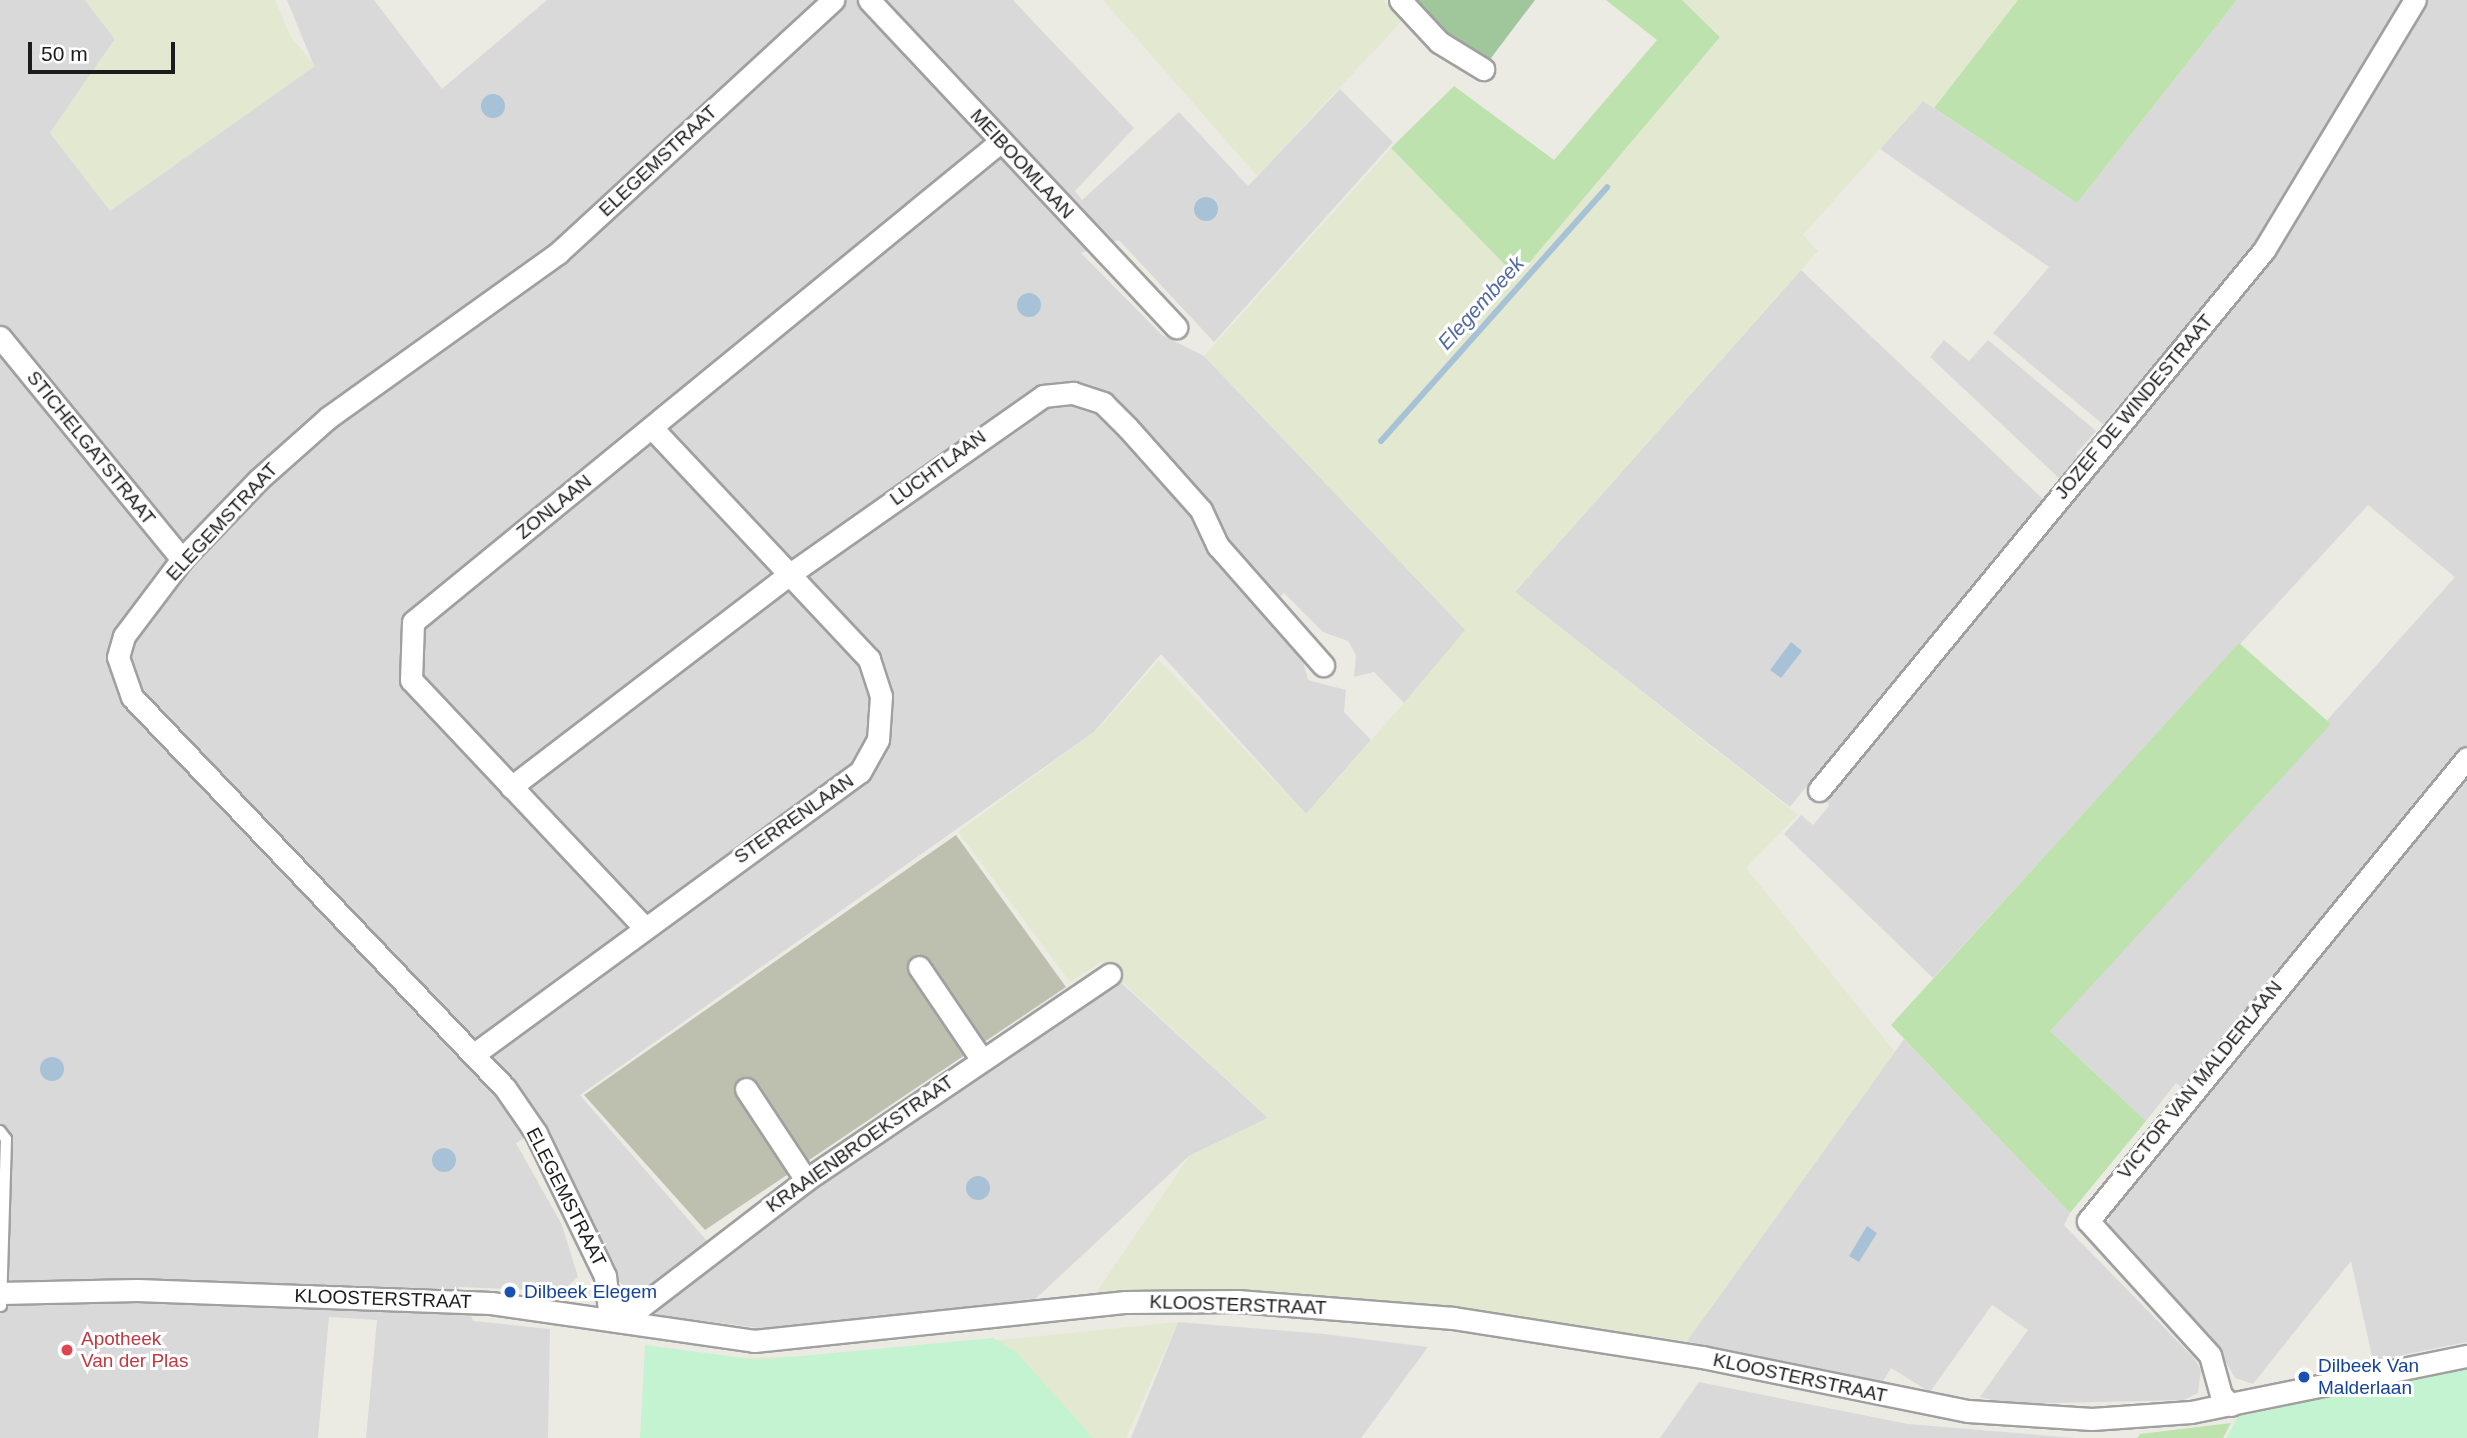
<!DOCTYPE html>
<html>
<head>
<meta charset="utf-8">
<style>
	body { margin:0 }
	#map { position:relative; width:2467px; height:1438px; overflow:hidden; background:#ecebe3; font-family:Helvetica,sans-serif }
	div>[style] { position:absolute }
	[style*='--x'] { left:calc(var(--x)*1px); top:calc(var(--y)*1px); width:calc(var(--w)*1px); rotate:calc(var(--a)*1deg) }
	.residential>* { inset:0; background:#dad9d9 }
	.construction>* { inset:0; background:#bdc0af }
	.farmland>* { inset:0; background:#e2e9d0 }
	.grass>* { inset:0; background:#bde2ad }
	.forest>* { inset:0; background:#a0c79c }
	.park>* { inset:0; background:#c3f3d0 }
	.water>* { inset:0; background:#a7c2d6 }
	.round { border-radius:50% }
	.stream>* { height:6px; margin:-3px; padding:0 3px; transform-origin:3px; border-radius:3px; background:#a7c2d6 }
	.roads { filter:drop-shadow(2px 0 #a0a0a0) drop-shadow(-2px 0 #a0a0a0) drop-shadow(0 2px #a0a0a0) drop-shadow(0 -2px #a0a0a0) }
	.lane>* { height:10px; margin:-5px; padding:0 5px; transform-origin:5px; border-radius:5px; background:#fff }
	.street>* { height:21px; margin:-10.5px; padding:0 10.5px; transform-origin:10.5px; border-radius:10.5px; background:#fff }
	.dots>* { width:19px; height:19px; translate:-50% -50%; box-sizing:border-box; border:4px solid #fff; border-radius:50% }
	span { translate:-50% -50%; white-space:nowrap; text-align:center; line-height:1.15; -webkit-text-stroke:6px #fff; paint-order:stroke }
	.street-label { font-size:19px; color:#1c1c1c }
	.transit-label { font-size:19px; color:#164399 }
	.left { translate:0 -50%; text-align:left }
	.health-label { font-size:19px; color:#be3a42 }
	.water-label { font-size:21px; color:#536ba1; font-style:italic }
	.scale { position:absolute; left:28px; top:42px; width:147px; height:32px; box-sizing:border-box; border:4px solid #1c1c1c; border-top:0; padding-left:9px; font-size:21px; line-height:24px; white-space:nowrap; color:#1c1c1c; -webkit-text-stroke:5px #fff; paint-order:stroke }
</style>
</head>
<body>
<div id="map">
	<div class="residential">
		<div style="clip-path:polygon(0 0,85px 0,115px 39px,50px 133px,314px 66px,287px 0,374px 0,442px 89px,547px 0,1013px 0,1134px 128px,1075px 191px,1082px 200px,1179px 112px,1248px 186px,1340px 89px,1393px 142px,1214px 342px,1119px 240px,1081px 253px,1162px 335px,1204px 356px,1466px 630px,1404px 703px,1374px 672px,1354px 677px,1356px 655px,1348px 641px,1323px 632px,1284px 593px,1263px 613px,1301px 653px,1308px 680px,1346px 690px,1344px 712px,1371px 740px,1306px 814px,1161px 654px,1094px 732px,580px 1095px,714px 1249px,1116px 978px,1268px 1118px,1189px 1156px,1031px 1303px,765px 1329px,659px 1315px,611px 1275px,543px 1127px,516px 1143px,562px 1225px,578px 1277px,562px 1291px,458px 1287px,473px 1321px,550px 1329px,548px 1438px,366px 1438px,377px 1320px,329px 1317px,318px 1438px,0 1438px)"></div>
		<div style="clip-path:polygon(2237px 0,2467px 0,2467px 1342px,2373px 1361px,2351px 1261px,2253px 1384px,2235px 1378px,2220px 1352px,2108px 1229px,2110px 1210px,2200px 1101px,2176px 1083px,2146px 1121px,2050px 1031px,2455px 577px,2368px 505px,1933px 978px,1784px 834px,1801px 815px,1813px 825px,1829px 806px,1819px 771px,1790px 807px,1515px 592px,1801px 270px,2045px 501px,2062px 481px,1930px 357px,1944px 340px,1969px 361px,1988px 340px,2096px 431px,2076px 454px,2093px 471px,2153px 401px,2136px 389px,2105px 426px,1993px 333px,2049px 267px,1880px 149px,1923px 101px,2077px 203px)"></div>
		<div style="clip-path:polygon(1904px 1039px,2070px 1213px,2064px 1225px,2194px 1358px,2201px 1370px,2198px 1393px,2184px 1400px,2007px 1404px,1980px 1397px,2028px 1330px,1992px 1305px,1930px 1392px,1891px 1368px,1880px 1386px,1687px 1341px)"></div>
		<div style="clip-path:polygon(1178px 1322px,1324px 1334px,1428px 1347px,1361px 1438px,1131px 1438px)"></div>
		<div style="clip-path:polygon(1699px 1382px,1908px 1424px,2075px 1438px,1660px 1438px)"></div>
	</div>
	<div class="construction">
		<div style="clip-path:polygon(956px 835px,1066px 987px,705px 1230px,584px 1095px)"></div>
	</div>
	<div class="farmland">
		<div style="clip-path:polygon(85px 0,275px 0,291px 37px,315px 66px,110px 211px,50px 133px,115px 39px)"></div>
		<div style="clip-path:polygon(1103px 0,1383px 0,1402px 21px,1257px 176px)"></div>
		<div style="clip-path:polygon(1682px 0,2018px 0,1934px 108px,1923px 101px,1803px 235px,1818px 251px,1515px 592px,1798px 815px,1746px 868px,1895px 1052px,1687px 1341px,1360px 1299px,1236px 1291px,1096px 1293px,1189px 1156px,1268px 1118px,1101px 962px,1070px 982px,958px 832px,1098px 729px,1159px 660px,1306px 814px,1404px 703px,1465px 630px,1204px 356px,1391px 148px,1517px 276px,1720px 36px)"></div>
		<div style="clip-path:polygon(1178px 1322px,1126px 1438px,640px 1438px,737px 1358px,855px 1355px)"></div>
	</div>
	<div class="grass">
		<div style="clip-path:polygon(1606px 0,1682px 0,1720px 37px,1517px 277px,1391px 148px,1454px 86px,1554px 160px,1657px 40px)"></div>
		<div style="clip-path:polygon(2018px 0,2237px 0,2077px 203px,1934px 108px)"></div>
		<div style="clip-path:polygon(2239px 643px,2331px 724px,2050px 1031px,2146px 1121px,2070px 1213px,1891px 1025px)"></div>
		<div style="clip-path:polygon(2231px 1423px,2223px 1438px,2137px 1438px,2140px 1434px)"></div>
	</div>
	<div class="forest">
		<div style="clip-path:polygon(1410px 0,1535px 0,1488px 62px,1444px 35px)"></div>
	</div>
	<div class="park">
		<div style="clip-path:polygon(993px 1338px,1016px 1352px,1093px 1438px,640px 1438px,645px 1345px,759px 1360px)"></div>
		<div style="clip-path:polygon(2467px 1366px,2467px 1438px,2226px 1438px,2238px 1417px)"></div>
	</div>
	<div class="water">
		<div class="round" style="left:481px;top:94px;width:24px;height:24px"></div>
		<div class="round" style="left:1194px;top:197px;width:24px;height:24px"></div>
		<div class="round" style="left:1017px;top:293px;width:24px;height:24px"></div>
		<div style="clip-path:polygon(1791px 642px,1802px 651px,1781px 678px,1770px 670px)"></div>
		<div class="round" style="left:40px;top:1057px;width:24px;height:24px"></div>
		<div class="round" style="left:432px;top:1148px;width:24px;height:24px"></div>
		<div class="round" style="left:966px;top:1176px;width:24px;height:24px"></div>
		<div style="clip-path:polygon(1867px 1226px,1877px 1233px,1859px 1262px,1849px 1256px)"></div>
	</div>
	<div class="stream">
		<div style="--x:1381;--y:441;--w:340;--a:-48.3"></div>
	</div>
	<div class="roads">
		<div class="lane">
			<div style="--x:0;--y:1131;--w:10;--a:53"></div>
			<div style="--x:6;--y:1139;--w:167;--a:91.7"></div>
		</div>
		<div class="street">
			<div style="--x:869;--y:0;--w:449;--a:46.8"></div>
			<div style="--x:1400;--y:0;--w:57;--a:47.1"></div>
			<div style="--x:1439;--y:42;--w:52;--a:31.5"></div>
			<div style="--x:0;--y:337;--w:287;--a:50.7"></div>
			<div style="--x:511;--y:787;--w:351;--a:-37.4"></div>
			<div style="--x:790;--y:574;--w:309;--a:-35.1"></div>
			<div style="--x:1043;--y:396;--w:30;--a:-6"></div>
			<div style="--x:1073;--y:393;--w:32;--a:18"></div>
			<div style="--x:1103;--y:403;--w:35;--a:45"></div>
			<div style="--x:1128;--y:428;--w:110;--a:48.3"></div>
			<div style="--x:1201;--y:510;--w:40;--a:65"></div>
			<div style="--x:1218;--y:546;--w:159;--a:48.6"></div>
			<div style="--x:1819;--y:790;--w:700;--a:-50.51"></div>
			<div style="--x:2264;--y:250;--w:292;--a:-58.9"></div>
			<div style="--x:643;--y:926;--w:338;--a:-133.3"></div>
			<div style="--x:411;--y:680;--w:58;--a:-88"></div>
			<div style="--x:413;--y:622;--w:760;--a:-39.28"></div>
			<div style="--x:919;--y:967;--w:112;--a:55.9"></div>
			<div style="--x:477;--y:1052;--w:474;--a:-36.2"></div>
			<div style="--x:860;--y:772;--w:37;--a:-61"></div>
			<div style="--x:878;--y:740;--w:44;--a:-86.1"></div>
			<div style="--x:881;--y:696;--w:39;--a:-108"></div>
			<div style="--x:869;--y:659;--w:318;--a:-133.2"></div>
			<div style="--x:746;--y:1089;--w:109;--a:56.6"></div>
			<div style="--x:0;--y:1293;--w:137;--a:-1.3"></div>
			<div style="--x:137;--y:1290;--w:354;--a:2.1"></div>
			<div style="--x:491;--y:1303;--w:266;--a:8.2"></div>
			<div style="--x:754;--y:1341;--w:374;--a:-6"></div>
			<div style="--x:1126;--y:1302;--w:111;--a:-0.5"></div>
			<div style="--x:1237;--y:1301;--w:217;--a:4.5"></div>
			<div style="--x:1453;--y:1318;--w:252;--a:8.9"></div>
			<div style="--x:1702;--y:1357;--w:271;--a:11.5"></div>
			<div style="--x:1968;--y:1411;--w:124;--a:3.7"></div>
			<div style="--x:2092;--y:1419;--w:99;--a:-4"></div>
			<div style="--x:2191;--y:1412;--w:282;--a:-11.5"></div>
			<div style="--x:613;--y:1311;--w:29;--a:-10"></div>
			<div style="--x:642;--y:1306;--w:207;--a:-37.5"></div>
			<div style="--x:806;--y:1180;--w:367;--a:-34.1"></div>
			<div style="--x:610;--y:1319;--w:43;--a:-96.6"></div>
			<div style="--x:605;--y:1276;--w:159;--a:-115.8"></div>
			<div style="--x:536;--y:1133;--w:55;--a:-124.6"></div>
			<div style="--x:505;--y:1088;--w:540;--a:-133.65"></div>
			<div style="--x:132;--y:697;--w:42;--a:-109.3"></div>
			<div style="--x:118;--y:657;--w:22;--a:-74"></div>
			<div style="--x:124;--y:636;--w:96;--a:-53"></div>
			<div style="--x:182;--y:559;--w:110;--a:-46.1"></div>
			<div style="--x:258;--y:480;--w:95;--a:-41.6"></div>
			<div style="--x:329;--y:417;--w:282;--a:-35.6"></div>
			<div style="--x:558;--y:253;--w:374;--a:-42.6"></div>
			<div style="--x:2231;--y:1405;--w:14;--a:-135"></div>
			<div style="--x:2221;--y:1395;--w:41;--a:-105.4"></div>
			<div style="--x:2210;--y:1355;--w:181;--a:-132.3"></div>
			<div style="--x:2088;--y:1221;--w:598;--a:-50.7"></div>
		</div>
	</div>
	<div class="dots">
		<div style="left:510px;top:1292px;background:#1a4fb4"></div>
		<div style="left:67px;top:1350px;background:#e0444e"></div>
		<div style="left:2304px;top:1377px;background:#1a4fb4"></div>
	</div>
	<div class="street-label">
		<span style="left:658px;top:161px;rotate:-43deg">ELEGEMSTRAAT</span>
		<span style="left:1022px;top:164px;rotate:47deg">MEIBOOMLAAN</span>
		<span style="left:2134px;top:407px;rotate:-50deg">JOZEF DE WINDESTRAAT</span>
		<span style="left:91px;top:448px;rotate:51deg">STICHELGATSTRAAT</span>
		<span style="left:938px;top:468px;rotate:-36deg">LUCHTLAAN</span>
		<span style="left:554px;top:507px;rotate:-39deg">ZONLAAN</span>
		<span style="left:222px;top:522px;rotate:-47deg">ELEGEMSTRAAT</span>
		<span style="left:794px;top:819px;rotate:-35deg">STERRENLAAN</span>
		<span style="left:2200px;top:1080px;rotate:-51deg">VICTOR VAN MALDERLAAN</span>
		<span style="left:860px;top:1144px;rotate:-35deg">KRAAIENBROEKSTRAAT</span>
		<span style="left:566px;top:1197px;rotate:63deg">ELEGEMSTRAAT</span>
		<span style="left:383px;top:1299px;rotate:2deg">KLOOSTERSTRAAT</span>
		<span style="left:1238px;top:1305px;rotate:2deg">KLOOSTERSTRAAT</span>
		<span style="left:1800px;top:1378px;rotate:12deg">KLOOSTERSTRAAT</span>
	</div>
	<div class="transit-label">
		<span class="left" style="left:524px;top:1292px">Dilbeek Elegem</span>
		<span class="left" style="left:2318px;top:1377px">Dilbeek Van<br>Malderlaan</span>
	</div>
	<div class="health-label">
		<span class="left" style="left:81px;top:1350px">Apotheek<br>Van der Plas</span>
	</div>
	<div class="water-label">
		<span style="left:1481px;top:303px;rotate:-48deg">Elegembeek</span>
	</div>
	<div class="scale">50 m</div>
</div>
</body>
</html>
